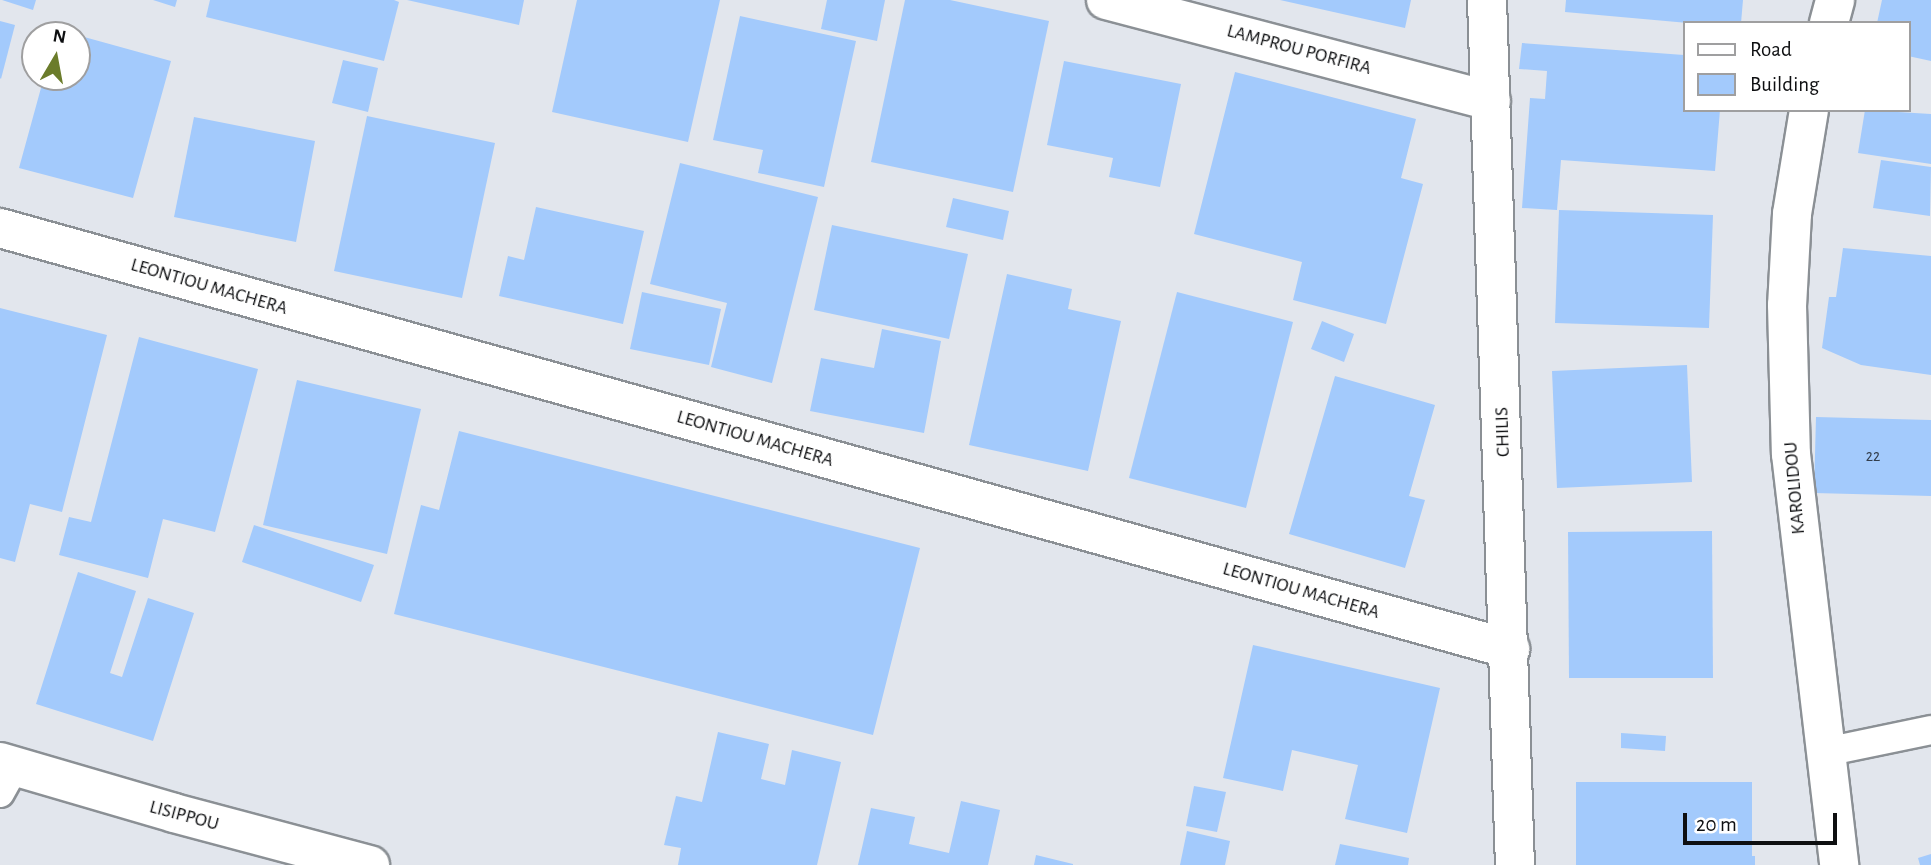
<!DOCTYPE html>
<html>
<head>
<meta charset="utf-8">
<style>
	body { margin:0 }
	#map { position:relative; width:1931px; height:865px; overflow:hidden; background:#e2e6ed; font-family:"Alegreya Sans",sans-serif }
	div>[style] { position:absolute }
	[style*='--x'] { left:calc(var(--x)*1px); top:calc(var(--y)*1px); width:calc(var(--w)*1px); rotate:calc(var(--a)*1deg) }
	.building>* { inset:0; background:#a3cafc }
	.roads { filter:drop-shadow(2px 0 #8b9095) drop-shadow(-2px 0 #8b9095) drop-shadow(0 2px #8b9095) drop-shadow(0 -2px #8b9095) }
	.lane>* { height:28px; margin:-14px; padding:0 14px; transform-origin:14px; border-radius:14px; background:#fff }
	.street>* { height:38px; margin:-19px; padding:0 19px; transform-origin:19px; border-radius:19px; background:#fff }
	span { translate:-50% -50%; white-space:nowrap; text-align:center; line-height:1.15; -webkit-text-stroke:7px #fff; paint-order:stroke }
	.number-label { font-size:16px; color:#333e4c }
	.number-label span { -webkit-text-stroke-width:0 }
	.street-label { font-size:19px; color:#0e0f11 }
	.legend { position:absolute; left:1683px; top:21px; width:228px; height:91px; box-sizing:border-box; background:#fff; border:2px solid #9f9fa0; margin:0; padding:9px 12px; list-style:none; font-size:21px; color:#0e0f11 }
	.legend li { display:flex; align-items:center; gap:14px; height:35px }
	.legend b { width:35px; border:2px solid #9f9fa0 }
	.north { position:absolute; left:21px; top:21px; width:70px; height:70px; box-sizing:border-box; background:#fff; border:2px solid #9f9fa0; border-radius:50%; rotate:10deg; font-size:19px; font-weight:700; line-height:28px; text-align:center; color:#0e0f11 }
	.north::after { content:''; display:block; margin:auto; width:24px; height:32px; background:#6b7c2b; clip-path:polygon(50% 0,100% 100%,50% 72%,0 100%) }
	.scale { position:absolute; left:1683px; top:813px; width:154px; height:32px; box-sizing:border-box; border:4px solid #0e0f11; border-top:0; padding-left:9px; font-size:21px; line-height:24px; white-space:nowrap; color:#0e0f11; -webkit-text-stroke:5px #fff; paint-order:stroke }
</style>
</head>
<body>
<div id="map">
	<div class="building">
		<div style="clip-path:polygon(2px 0,36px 0,33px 10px)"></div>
		<div style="clip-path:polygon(153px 0,177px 0,175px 7px)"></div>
		<div style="clip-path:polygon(210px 0,394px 0,399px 2px,384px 61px,206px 17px)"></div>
		<div style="clip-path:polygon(407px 0,524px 0,519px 25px)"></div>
		<div style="clip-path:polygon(577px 0,720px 0,688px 142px,552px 112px)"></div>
		<div style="clip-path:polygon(827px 0,885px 0,877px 41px,821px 29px)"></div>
		<div style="clip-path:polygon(905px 0,950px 0,1049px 21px,1013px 192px,871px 162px)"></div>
		<div style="clip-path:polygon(1280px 0,1411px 0,1405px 28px)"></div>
		<div style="clip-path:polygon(1566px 0,1743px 0,1741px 23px,1688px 23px,1565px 12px)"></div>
		<div style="clip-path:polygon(1882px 0,1931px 0,1931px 61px,1908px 56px,1908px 23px,1877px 23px)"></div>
		<div style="clip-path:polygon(740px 16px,856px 41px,824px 187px,758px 173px,763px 150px,713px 140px)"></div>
		<div style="clip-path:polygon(0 21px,15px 25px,1px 79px,0 78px)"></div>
		<div style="clip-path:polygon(77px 35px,171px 61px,133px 198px,19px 168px,44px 77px,77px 77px)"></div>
		<div style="clip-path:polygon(1522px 43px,1684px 55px,1684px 110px,1720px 110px,1715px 171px,1561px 160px,1557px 210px,1522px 208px,1530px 98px,1545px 99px,1547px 71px,1519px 69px)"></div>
		<div style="clip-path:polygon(343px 60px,378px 68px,368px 112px,332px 103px)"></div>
		<div style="clip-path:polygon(1064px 61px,1181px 84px,1160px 187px,1109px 177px,1113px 158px,1047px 145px)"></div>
		<div style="clip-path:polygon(1235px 72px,1416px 119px,1401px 178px,1423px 184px,1386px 324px,1293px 300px,1302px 262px,1194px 234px)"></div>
		<div style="clip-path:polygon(1865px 110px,1931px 114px,1931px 164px,1858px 153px)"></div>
		<div style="clip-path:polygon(367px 116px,495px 143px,462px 298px,334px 271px)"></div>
		<div style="clip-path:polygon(194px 117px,315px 141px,296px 242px,174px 217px)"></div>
		<div style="clip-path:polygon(1881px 160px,1931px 167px,1930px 216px,1873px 208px)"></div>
		<div style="clip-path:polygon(680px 163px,818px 197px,772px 383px,711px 367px,727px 303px,650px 284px)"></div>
		<div style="clip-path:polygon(953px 198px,1009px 211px,1003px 240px,946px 227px)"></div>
		<div style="clip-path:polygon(536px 207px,644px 231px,623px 324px,499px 296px,508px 256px,524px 260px)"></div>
		<div style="clip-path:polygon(1559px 210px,1713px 215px,1709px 328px,1555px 323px)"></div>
		<div style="clip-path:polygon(832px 225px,968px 254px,949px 339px,814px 310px)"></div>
		<div style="clip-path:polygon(1843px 248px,1931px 256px,1931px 375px,1861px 365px,1822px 348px,1829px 297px,1836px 297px)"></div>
		<div style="clip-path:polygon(1007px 274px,1072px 289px,1068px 309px,1121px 321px,1088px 471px,969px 445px)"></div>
		<div style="clip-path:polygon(642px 292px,721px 309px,709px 365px,630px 349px)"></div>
		<div style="clip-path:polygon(1177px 292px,1293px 322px,1246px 508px,1129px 478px)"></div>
		<div style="clip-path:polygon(0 308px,107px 335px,62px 512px,30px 504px,15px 562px,0 558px)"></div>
		<div style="clip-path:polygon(1322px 321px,1354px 334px,1344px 362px,1311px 349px)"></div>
		<div style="clip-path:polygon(882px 329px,941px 341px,924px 433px,810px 411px,821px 358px,874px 368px)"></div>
		<div style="clip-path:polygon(139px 337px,258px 369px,215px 532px,163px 519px,148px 578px,59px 555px,69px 517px,91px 522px)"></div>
		<div style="clip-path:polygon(1687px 365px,1692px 482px,1557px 488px,1552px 371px)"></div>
		<div style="clip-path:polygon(1335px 376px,1435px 405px,1409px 496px,1425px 500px,1405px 568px,1289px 534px)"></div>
		<div style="clip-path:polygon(297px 380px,421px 409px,387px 554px,263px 525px)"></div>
		<div style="clip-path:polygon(1816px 417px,1931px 420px,1931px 496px,1814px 493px)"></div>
		<div style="clip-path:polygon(459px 431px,920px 548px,873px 735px,394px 614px,421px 505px,439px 510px)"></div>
		<div style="clip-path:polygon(254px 525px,374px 565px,361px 602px,242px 562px)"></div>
		<div style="clip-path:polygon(1712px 531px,1713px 678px,1569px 678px,1568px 532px)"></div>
		<div style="clip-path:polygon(78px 572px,136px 591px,110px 673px,122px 677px,148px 598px,194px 613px,153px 741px,36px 704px)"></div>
		<div style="clip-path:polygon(1253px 645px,1440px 688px,1407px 833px,1345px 819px,1358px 765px,1292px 750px,1283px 791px,1223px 778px)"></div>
		<div style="clip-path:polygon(718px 732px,769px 744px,761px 779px,785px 785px,792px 750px,841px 762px,817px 865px,678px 865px,681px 848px,664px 845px,676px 796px,702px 802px)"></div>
		<div style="clip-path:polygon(1621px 733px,1666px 736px,1665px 751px,1621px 748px)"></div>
		<div style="clip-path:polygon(1576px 782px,1752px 782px,1752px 856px,1755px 856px,1755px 865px,1576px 865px)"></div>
		<div style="clip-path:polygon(1194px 786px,1226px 792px,1217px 832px,1186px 826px)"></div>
		<div style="clip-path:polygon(961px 801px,1000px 810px,988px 865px,858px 865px,871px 808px,915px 817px,909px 844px,949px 853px)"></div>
		<div style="clip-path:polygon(1187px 831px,1230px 841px,1225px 865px,1180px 865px)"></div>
		<div style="clip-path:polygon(1340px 844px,1409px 858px,1408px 865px,1335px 865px)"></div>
		<div style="clip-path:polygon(1931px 854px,1931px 865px,1920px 865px,1918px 858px)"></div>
		<div style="clip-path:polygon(1036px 855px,1073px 864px,1073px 865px,1034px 865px)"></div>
	</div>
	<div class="roads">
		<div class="lane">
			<div style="--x:1825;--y:752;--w:108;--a:-11.7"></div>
			<div style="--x:0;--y:793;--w:31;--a:-61"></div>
		</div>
		<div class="street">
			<div style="--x:1106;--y:0;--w:398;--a:14.7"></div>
			<div style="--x:1487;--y:0;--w:865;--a:88.15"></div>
			<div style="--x:1829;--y:23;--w:24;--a:-75"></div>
			<div style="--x:1809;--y:110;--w:105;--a:99.3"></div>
			<div style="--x:1792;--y:214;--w:91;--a:93.1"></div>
			<div style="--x:1787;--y:305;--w:149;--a:88.5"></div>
			<div style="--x:1791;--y:454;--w:414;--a:83.3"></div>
			<div style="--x:0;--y:228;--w:1568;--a:15.58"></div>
			<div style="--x:0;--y:762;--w:181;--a:16.3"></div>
			<div style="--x:174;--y:813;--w:203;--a:14.9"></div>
		</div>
	</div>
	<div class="number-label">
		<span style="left:1873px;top:456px">22</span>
	</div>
	<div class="street-label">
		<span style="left:1299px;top:50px;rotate:15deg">LAMPROU PORFIRA</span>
		<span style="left:209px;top:287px;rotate:16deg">LEONTIOU MACHERA</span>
		<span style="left:1503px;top:432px;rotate:-92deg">CHILIS</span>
		<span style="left:755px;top:439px;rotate:16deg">LEONTIOU MACHERA</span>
		<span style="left:1795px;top:488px;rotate:-95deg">KAROLIDOU</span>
		<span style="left:1301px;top:591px;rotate:16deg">LEONTIOU MACHERA</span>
		<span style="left:184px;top:816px;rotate:15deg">LISIPPOU</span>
	</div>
	<ul class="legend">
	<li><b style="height:9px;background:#fff"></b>Road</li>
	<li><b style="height:19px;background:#a3cafc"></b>Building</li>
	</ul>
	<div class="north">N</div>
	<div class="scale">20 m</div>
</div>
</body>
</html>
